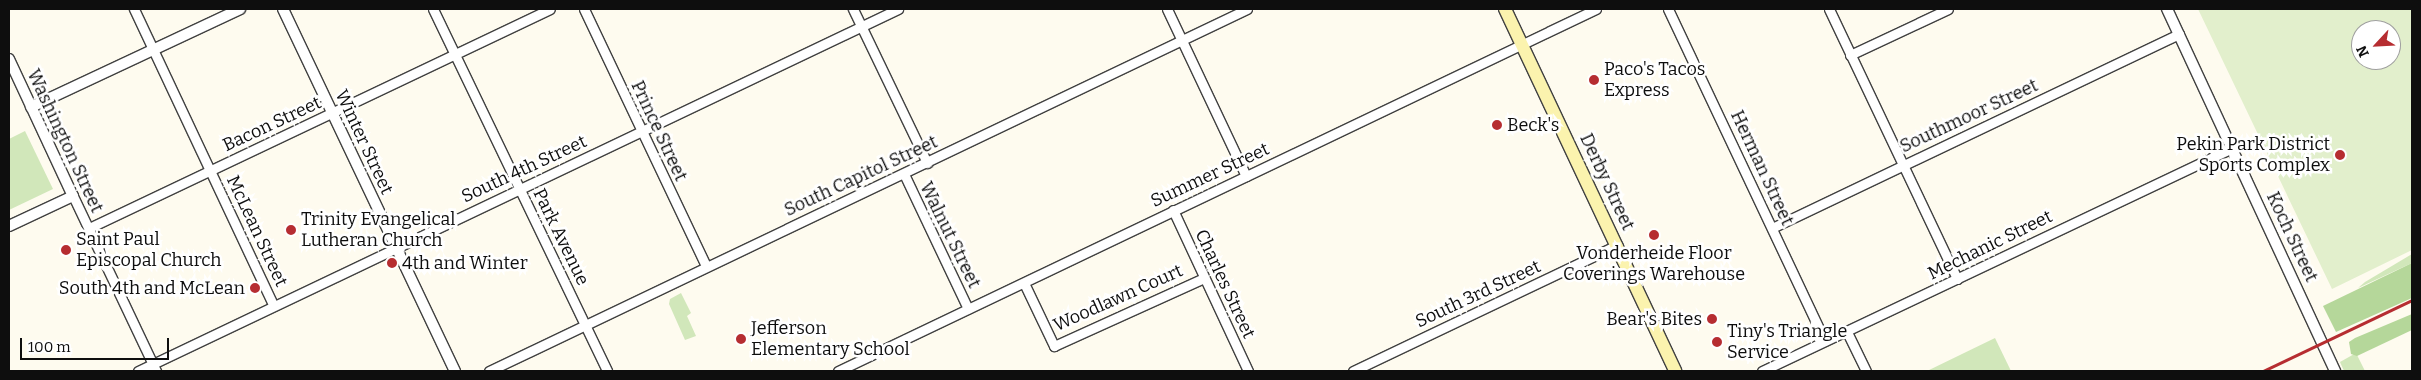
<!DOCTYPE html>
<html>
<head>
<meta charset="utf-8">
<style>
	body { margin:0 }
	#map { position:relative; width:2421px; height:380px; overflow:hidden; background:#fefbef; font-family:Bitter,serif }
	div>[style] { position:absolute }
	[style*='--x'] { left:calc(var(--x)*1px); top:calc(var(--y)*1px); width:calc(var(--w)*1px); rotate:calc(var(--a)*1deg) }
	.green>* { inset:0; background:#d1e7ba }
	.forest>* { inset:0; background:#b5d79a }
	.pitch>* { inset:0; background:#e2efcc }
	.roads { filter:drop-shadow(1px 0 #414141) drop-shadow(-1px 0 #414141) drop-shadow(0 1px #414141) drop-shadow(0 -1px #414141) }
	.minor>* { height:9px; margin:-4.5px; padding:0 4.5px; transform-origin:4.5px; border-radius:4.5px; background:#fff }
	.tertiary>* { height:10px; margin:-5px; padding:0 5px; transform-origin:5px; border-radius:5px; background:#fff }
	.secondary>* { height:12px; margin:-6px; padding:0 6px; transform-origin:6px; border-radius:6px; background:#fbf3ae }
	.rail>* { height:3px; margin:-1.5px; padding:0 1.5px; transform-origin:1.5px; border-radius:1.5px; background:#b62d31 }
	.dots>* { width:14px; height:14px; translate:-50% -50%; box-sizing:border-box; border:2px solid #fff; border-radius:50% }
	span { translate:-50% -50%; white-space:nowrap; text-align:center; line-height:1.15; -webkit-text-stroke:5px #fff; paint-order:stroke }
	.poi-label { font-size:18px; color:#0e0e0e }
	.left { translate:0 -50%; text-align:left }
	.right { translate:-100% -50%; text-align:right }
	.street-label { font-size:18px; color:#0e0e0e }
	.frame { position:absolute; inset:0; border:10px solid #0e0e0e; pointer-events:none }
	.north { position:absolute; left:2351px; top:20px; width:50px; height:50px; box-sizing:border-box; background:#fff; border:1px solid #9f9f9f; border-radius:50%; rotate:245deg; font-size:14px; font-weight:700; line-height:20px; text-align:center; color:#0e0e0e }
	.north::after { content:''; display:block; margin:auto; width:18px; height:22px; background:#b62d31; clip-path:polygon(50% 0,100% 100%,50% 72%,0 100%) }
	.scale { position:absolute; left:20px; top:338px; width:149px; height:22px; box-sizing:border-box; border:2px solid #0e0e0e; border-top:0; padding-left:6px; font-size:15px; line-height:18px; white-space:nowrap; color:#0e0e0e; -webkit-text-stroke:4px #fff; paint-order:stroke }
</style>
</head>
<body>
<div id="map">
	<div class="green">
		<div style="clip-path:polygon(25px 131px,53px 189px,9px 210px,9px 139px)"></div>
		<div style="clip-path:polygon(2412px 254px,2412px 263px,2358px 288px,2365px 282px)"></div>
		<div style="clip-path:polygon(681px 293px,691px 313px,687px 316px,696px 336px,685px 340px,669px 304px,670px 299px)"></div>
		<div style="clip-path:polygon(1995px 338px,2011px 371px,1927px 371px)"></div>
		<div style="clip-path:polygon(2356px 353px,2365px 371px,2344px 371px,2340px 362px)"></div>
	</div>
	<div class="forest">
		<div style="clip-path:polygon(2412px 263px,2412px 298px,2336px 332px,2323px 306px)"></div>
		<div style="clip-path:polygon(2412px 314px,2412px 330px,2357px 356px,2351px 354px,2349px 342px,2355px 338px)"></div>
	</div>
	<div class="pitch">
		<div style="clip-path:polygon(evenodd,2198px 9px,2412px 9px,2412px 250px,2332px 289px,2198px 9px,2361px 30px,2391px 30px,2391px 60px,2361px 60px,2361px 30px)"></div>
	</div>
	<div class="roads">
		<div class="minor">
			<div style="--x:134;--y:9;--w:326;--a:64.8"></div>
			<div style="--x:433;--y:9;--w:402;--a:64.3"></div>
			<div style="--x:584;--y:9;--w:284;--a:64.6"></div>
			<div style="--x:853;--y:9;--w:171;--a:64.3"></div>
			<div style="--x:1167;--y:9;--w:185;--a:64.7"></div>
			<div style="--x:1668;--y:9;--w:367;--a:64.7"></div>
			<div style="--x:1829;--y:9;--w:299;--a:64.6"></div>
			<div style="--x:1850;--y:55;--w:108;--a:-25.1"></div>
			<div style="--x:904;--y:174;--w:149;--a:64.6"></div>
			<div style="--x:73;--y:196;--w:194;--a:64.6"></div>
			<div style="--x:1173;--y:210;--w:178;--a:65"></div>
			<div style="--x:89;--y:228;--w:510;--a:-25.41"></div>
			<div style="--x:1772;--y:228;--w:451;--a:-25.5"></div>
			<div style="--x:1024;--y:283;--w:70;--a:64.5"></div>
			<div style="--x:1054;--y:346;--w:165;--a:-24.4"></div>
			<div style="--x:1847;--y:332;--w:43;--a:64"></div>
			<div style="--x:138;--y:371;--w:842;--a:-25.47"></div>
			<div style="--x:489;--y:371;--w:840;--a:-25.53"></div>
			<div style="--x:838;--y:371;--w:840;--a:-25.53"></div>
			<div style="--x:1353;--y:371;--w:293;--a:-25.5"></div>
			<div style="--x:1762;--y:371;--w:520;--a:-25.38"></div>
		</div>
		<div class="tertiary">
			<div style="--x:283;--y:9;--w:401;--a:64.6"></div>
			<div style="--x:2167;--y:9;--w:399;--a:65.1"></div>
			<div style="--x:9;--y:59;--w:151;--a:65"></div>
			<div style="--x:73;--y:196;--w:71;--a:154.9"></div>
			<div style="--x:31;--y:107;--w:231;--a:-25.1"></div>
		</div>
		<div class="secondary">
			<div style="--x:1505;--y:9;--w:400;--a:64.8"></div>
		</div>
	</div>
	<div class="rail">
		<div style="--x:2263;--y:371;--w:165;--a:-25.5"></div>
	</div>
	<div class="dots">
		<div style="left:1594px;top:80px;background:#b62d31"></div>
		<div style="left:1497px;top:125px;background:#b62d31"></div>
		<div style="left:2340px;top:155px;background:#b62d31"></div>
		<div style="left:291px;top:230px;background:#b62d31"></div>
		<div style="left:1654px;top:235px;background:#b62d31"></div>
		<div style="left:66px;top:250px;background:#b62d31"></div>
		<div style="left:392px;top:263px;background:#b62d31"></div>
		<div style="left:255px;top:288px;background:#b62d31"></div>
		<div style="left:1712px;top:319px;background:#b62d31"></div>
		<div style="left:741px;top:339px;background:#b62d31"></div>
		<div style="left:1717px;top:342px;background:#b62d31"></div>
	</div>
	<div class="poi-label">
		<span class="left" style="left:1604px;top:80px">Paco's Tacos<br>Express</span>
		<span class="left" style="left:1507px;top:125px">Beck's</span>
		<span class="right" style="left:2330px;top:155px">Pekin Park District<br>Sports Complex</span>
		<span class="left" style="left:301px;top:230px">Trinity Evangelical<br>Lutheran Church</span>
		<span class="left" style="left:76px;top:250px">Saint Paul<br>Episcopal Church</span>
		<span style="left:1654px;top:264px">Vonderheide Floor<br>Coverings Warehouse</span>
		<span class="left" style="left:402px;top:263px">4th and Winter</span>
		<span class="right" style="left:245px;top:288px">South 4th and McLean</span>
		<span class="right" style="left:1702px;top:319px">Bear's Bites</span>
		<span class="left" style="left:751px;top:339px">Jefferson<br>Elementary School</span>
		<span class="left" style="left:1727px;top:342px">Tiny's Triangle<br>Service</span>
	</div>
	<div class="street-label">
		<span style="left:1969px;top:116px;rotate:-25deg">Southmoor Street</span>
		<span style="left:272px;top:124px;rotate:-25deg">Bacon Street</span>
		<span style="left:659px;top:131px;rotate:65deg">Prince Street</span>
		<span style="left:65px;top:141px;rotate:65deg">Washington Street</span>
		<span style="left:364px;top:142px;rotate:65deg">Winter Street</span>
		<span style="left:1762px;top:168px;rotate:65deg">Herman Street</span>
		<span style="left:524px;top:169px;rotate:-25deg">South 4th Street</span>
		<span style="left:1210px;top:175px;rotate:-25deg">Summer Street</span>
		<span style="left:861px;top:176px;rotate:-25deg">South Capitol Street</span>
		<span style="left:1607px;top:182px;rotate:65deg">Derby Street</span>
		<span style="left:257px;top:231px;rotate:65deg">McLean Street</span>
		<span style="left:950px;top:235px;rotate:64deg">Walnut Street</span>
		<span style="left:561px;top:237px;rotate:64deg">Park Avenue</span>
		<span style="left:2292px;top:237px;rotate:65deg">Koch Street</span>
		<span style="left:1990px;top:245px;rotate:-26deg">Mechanic Street</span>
		<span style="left:1225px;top:284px;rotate:65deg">Charles Street</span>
		<span style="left:1478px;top:294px;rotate:-25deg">South 3rd Street</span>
		<span style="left:1118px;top:298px;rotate:-24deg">Woodlawn Court</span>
	</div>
	<div class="frame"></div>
	<div class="north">N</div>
	<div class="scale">100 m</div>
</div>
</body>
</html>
